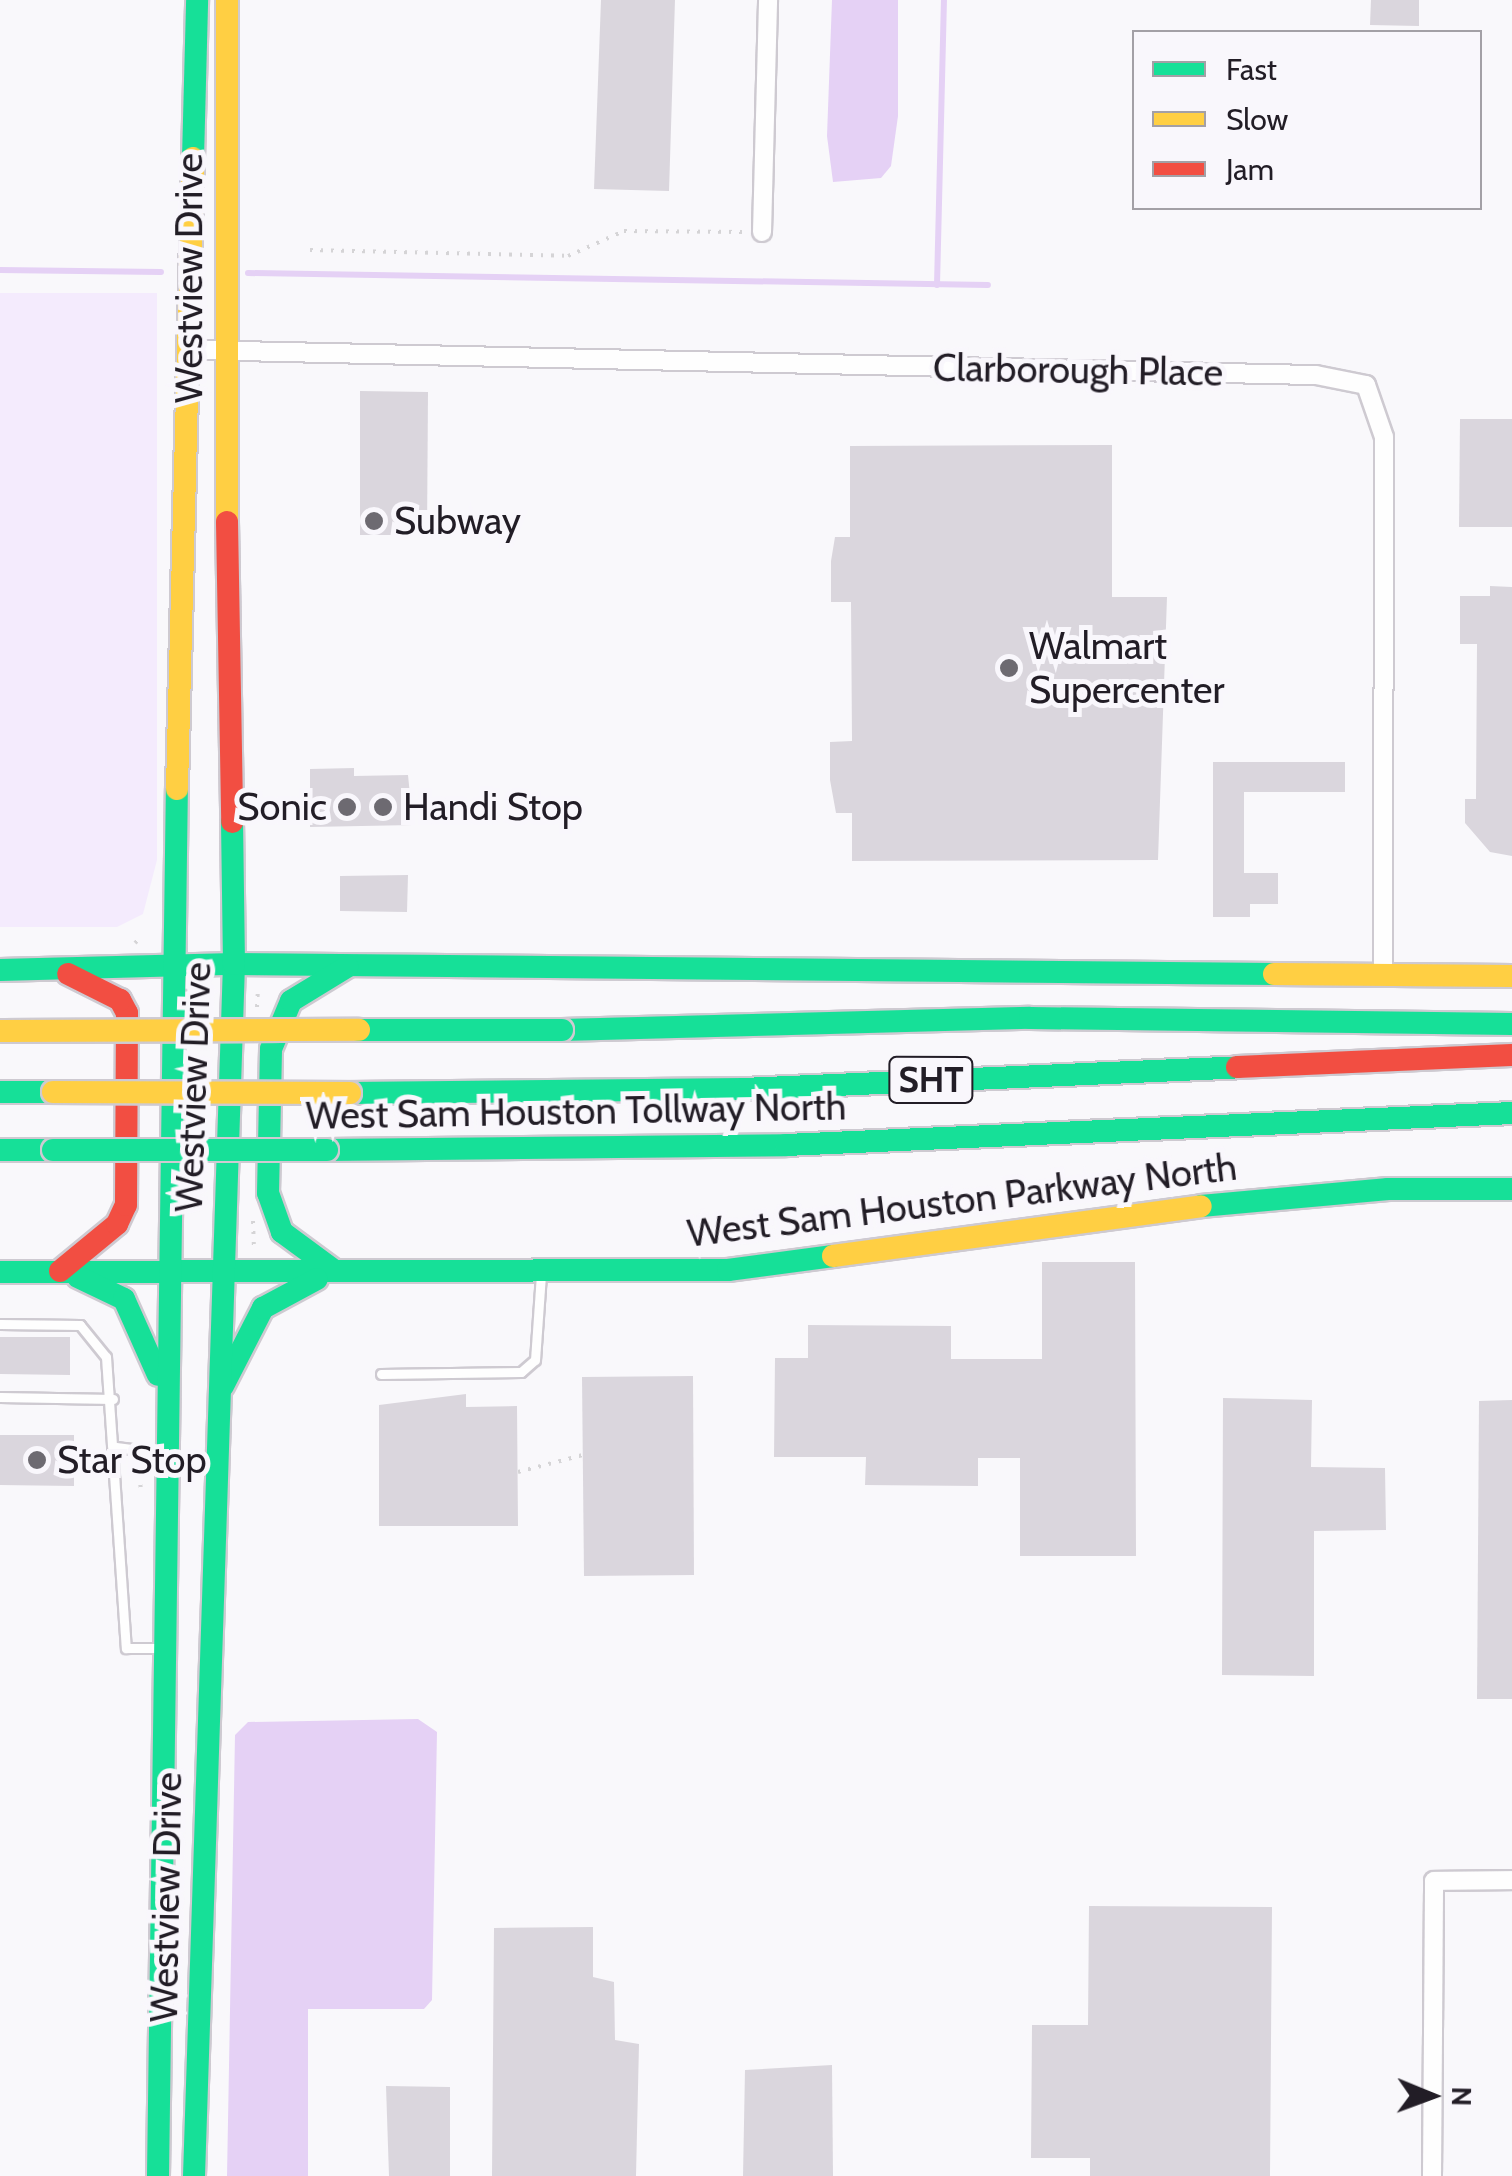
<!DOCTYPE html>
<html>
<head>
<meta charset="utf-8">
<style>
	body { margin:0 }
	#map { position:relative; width:1512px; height:2176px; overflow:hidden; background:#f9f8fb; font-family:Cabin,sans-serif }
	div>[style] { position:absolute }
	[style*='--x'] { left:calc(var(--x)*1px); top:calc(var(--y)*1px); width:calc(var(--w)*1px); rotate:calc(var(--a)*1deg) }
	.green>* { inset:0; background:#f4ebfd }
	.water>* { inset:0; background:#e5d1f5 }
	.stream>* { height:6px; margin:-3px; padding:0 3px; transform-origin:3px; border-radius:3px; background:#e5d1f5 }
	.building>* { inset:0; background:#dad6dd }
	.path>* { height:4px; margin-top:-2px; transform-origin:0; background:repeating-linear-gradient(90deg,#d5d4d6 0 2.5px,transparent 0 10.5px) }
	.roads { filter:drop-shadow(2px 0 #cecad1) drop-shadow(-2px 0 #cecad1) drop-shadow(0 2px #cecad1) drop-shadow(0 -2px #cecad1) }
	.lane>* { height:9px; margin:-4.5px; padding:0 4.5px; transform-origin:4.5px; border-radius:4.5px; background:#fefefe }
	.street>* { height:18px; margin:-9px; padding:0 9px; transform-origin:9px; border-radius:9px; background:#fefefe }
	.fast>* { height:22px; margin:-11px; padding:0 11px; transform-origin:11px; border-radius:11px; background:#16e098 }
	.slow>* { height:22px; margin:-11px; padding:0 11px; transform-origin:11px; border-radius:11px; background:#ffcf43 }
	.jam>* { height:22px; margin:-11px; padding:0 11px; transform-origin:11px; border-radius:11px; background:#f24e42 }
	.bridges { filter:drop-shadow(2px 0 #cecad1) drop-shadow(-2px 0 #cecad1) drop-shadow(0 2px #cecad1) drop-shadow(0 -2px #cecad1) }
	.fast-bridge>* { height:22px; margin:-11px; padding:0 11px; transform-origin:11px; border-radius:11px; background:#16e098 }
	.slow-bridge>* { height:22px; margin:-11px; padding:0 11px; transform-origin:11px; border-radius:11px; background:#ffcf43 }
	.dots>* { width:28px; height:28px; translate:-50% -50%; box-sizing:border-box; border:5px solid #f9f7fc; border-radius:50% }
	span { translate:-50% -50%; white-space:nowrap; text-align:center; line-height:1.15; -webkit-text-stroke:10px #f9f7fc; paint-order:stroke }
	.shield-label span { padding:2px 8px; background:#f9f7fc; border:2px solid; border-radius:8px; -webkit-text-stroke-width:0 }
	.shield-label { font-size:35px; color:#221d26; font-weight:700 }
	.street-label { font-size:38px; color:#221d26 }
	.poi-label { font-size:38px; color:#221d26 }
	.left { translate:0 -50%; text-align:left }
	.right { translate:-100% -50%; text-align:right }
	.legend { position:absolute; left:1132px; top:30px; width:350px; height:180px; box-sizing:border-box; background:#f9f7fc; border:2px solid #a3a0a6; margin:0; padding:12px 18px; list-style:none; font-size:30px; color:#221d26 }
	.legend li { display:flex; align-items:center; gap:20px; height:50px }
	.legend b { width:50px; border:2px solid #a3a0a6 }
	.north { position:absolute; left:1382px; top:2046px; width:100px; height:100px; -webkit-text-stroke:8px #f9f7fc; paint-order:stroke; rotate:91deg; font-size:28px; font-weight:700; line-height:40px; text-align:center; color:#221d26 }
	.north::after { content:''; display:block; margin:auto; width:35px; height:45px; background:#221d26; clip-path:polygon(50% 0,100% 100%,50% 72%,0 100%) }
</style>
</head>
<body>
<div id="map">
	<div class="green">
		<div style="clip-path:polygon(0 293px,157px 293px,157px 860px,143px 914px,117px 927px,0 927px)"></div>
	</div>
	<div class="water">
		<div style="clip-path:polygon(832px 0,898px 0,898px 116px,891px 166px,881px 178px,833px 182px,827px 136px)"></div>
		<div style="clip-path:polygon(418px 1719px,437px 1732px,432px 2000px,424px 2009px,308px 2009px,308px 2176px,227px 2176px,235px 1735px,248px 1722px)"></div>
	</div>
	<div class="stream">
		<div style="--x:0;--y:270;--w:161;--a:0.7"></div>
		<div style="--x:248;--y:273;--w:740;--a:0.93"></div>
		<div style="--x:937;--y:285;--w:285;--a:-88.6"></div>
	</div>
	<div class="building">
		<div style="clip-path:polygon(601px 0,675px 0,669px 191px,594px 189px)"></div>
		<div style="clip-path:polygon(1371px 0,1419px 0,1419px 26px,1370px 25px)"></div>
		<div style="clip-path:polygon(360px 391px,428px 392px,427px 535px,360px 535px)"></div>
		<div style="clip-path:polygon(1460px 419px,1512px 419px,1512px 527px,1459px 527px)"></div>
		<div style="clip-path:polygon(1112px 445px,1112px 597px,1167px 597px,1158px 860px,852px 861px,852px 813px,836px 813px,830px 780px,830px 742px,852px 741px,851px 602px,831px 602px,831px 561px,835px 537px,850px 537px,850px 446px)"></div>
		<div style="clip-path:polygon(1490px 586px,1512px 587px,1512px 856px,1490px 852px,1465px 823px,1465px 799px,1476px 799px,1477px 644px,1460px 644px,1460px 596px,1490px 596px)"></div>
		<div style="clip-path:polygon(1213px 762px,1345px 762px,1345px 792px,1244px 792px,1244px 873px,1278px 873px,1278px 904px,1250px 904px,1250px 917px,1213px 917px)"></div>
		<div style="clip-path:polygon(354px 768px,354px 776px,408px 775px,413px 825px,310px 827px,310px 769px)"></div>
		<div style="clip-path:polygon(408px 875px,407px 912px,340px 911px,340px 876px)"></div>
		<div style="clip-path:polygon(1042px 1262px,1135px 1262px,1136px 1556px,1020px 1556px,1020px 1458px,978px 1458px,978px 1486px,865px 1485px,866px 1457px,774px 1457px,775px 1358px,808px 1358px,808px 1325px,951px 1326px,951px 1359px,1042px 1359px)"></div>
		<div style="clip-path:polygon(0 1337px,70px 1337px,70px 1375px,0 1374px)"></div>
		<div style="clip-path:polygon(693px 1376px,694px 1575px,584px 1576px,582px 1377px)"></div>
		<div style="clip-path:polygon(466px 1394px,466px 1407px,517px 1406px,518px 1526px,379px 1526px,379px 1405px)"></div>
		<div style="clip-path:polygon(1223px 1398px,1312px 1400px,1311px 1467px,1385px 1468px,1386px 1530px,1314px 1531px,1314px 1676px,1222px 1675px)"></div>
		<div style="clip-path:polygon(1512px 1400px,1512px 1699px,1477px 1699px,1479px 1401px)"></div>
		<div style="clip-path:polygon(0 1435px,74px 1435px,74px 1486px,0 1485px)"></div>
		<div style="clip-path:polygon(1089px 1906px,1272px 1907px,1270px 2176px,1090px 2176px,1090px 2158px,1031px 2158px,1032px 2025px,1088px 2025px)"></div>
		<div style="clip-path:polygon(593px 1927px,593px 1977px,614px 1982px,615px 2040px,639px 2044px,636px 2176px,492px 2176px,494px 1928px)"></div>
		<div style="clip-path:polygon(832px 2065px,833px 2176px,743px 2176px,745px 2070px)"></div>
		<div style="clip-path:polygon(386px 2086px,450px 2087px,450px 2176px,389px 2176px)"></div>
	</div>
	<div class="path">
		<div style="--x:310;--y:250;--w:258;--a:1.3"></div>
		<div style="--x:568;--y:256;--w:61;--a:-24.1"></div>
		<div style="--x:624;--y:231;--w:119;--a:0.5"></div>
		<div style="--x:135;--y:943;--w:7;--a:-45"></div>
		<div style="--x:257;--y:1007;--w:18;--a:-87"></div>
		<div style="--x:253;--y:1221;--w:31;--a:88"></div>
		<div style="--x:137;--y:1464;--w:30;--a:81"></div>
		<div style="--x:518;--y:1472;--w:67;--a:-14.7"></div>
	</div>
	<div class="roads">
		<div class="lane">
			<div style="--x:0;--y:1324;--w:80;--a:0.7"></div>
			<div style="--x:80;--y:1325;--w:41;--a:50.9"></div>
			<div style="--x:106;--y:1357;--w:292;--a:86.1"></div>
			<div style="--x:126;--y:1648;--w:39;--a:0"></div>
			<div style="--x:381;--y:1374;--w:140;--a:-0.8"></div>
			<div style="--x:521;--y:1372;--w:18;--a:-41"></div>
			<div style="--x:535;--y:1360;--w:86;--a:-86"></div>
			<div style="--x:0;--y:1397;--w:113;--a:1"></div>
			<div style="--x:116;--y:1447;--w:47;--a:7.3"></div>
		</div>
		<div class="street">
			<div style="--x:762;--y:232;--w:232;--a:-88.5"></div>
			<div style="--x:193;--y:350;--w:1123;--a:1.28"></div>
			<div style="--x:1316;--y:375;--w:51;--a:11.3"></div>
			<div style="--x:1366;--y:385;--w:55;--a:70.9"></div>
			<div style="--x:1384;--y:437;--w:539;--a:90.11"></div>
			<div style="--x:1432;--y:2176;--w:295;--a:-89.6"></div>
			<div style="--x:1434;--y:1881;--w:78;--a:-0.7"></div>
		</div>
		<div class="fast">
			<div style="--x:193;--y:158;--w:158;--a:-88.5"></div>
			<div style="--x:0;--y:970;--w:234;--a:-1.5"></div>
			<div style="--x:234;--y:964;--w:1040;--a:0.55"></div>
			<div style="--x:562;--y:1030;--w:468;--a:-1.5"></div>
			<div style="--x:1030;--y:1018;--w:482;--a:0.7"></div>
			<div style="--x:0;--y:1092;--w:53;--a:0"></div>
			<div style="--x:350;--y:1093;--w:393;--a:-0.6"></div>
			<div style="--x:743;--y:1089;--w:494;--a:-2.5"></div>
			<div style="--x:0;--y:1150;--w:53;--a:0"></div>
			<div style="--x:327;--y:1150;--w:459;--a:-0.6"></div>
			<div style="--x:786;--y:1145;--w:727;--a:-2.52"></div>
			<div style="--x:1201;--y:1206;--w:188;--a:-5.2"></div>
			<div style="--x:1388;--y:1189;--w:124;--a:0"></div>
			<div style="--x:335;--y:1271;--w:66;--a:-143.7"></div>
			<div style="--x:282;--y:1232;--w:41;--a:-109.7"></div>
			<div style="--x:268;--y:1193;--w:144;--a:-88.8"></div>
			<div style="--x:271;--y:1049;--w:52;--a:-67.4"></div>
			<div style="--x:291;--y:1001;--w:66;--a:-31.3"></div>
			<div style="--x:0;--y:1272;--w:728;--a:-0.16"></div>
			<div style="--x:728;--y:1270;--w:106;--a:-7.6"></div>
			<div style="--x:78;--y:1277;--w:51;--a:25.6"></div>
			<div style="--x:124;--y:1299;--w:83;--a:65.9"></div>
			<div style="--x:223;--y:1386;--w:88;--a:-62.9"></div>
			<div style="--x:263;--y:1308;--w:61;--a:-28.2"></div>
			<div style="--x:158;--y:2176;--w:1387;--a:-89.22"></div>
			<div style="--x:194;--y:2176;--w:1213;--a:-88.11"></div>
			<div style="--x:234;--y:964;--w:142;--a:-90.8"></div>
		</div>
		<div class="slow">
			<div style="--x:227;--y:522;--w:522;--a:-90"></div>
			<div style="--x:177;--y:789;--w:631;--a:-88.55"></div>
			<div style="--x:1274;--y:974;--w:238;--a:0.5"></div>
			<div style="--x:833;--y:1256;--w:371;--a:-7.7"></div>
		</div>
		<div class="jam">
			<div style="--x:227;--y:522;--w:300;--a:89"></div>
			<div style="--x:1237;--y:1067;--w:275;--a:-2.5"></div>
			<div style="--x:60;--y:1271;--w:74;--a:-39.5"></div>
			<div style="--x:117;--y:1224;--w:21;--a:-65"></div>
			<div style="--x:126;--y:1205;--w:192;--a:-89.7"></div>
			<div style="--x:127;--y:1013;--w:15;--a:-118"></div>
			<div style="--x:120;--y:1000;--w:58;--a:-153.4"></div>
		</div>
	</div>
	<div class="bridges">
		<div class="fast-bridge">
			<div style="--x:359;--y:1030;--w:203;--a:0"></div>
			<div style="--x:53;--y:1150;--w:274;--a:0"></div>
		</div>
		<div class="slow-bridge">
			<div style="--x:0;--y:1031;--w:359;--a:-0.2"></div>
			<div style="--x:53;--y:1092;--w:297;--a:0.2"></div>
		</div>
	</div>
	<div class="dots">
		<div style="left:374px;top:521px;background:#6d6a71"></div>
		<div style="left:1009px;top:668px;background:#6d6a71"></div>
		<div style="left:347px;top:807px;background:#6d6a71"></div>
		<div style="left:383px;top:807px;background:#6d6a71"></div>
		<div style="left:37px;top:1460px;background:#6d6a71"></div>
	</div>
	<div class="shield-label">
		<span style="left:931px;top:1080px">SHT</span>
	</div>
	<div class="street-label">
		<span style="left:189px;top:278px;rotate:-90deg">Westview Drive</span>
		<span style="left:1078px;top:370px;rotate:1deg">Clarborough Place</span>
		<span style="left:193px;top:1087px;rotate:-88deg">Westview Drive</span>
		<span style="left:576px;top:1111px;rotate:-1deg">West Sam Houston Tollway North</span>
		<span style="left:962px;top:1200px;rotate:-7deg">West Sam Houston Parkway North</span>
		<span style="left:166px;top:1897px;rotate:-89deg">Westview Drive</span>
	</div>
	<div class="poi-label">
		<span class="left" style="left:394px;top:521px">Subway</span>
		<span class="left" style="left:1029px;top:668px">Walmart<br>Supercenter</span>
		<span class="right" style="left:327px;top:807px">Sonic</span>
		<span class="left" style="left:403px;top:807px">Handi Stop</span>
		<span class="left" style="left:57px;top:1460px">Star Stop</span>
	</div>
	<ul class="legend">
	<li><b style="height:12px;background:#16e098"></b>Fast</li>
	<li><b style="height:12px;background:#ffcf43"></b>Slow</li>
	<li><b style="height:12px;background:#f24e42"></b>Jam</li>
	</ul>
	<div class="north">N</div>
</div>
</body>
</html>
